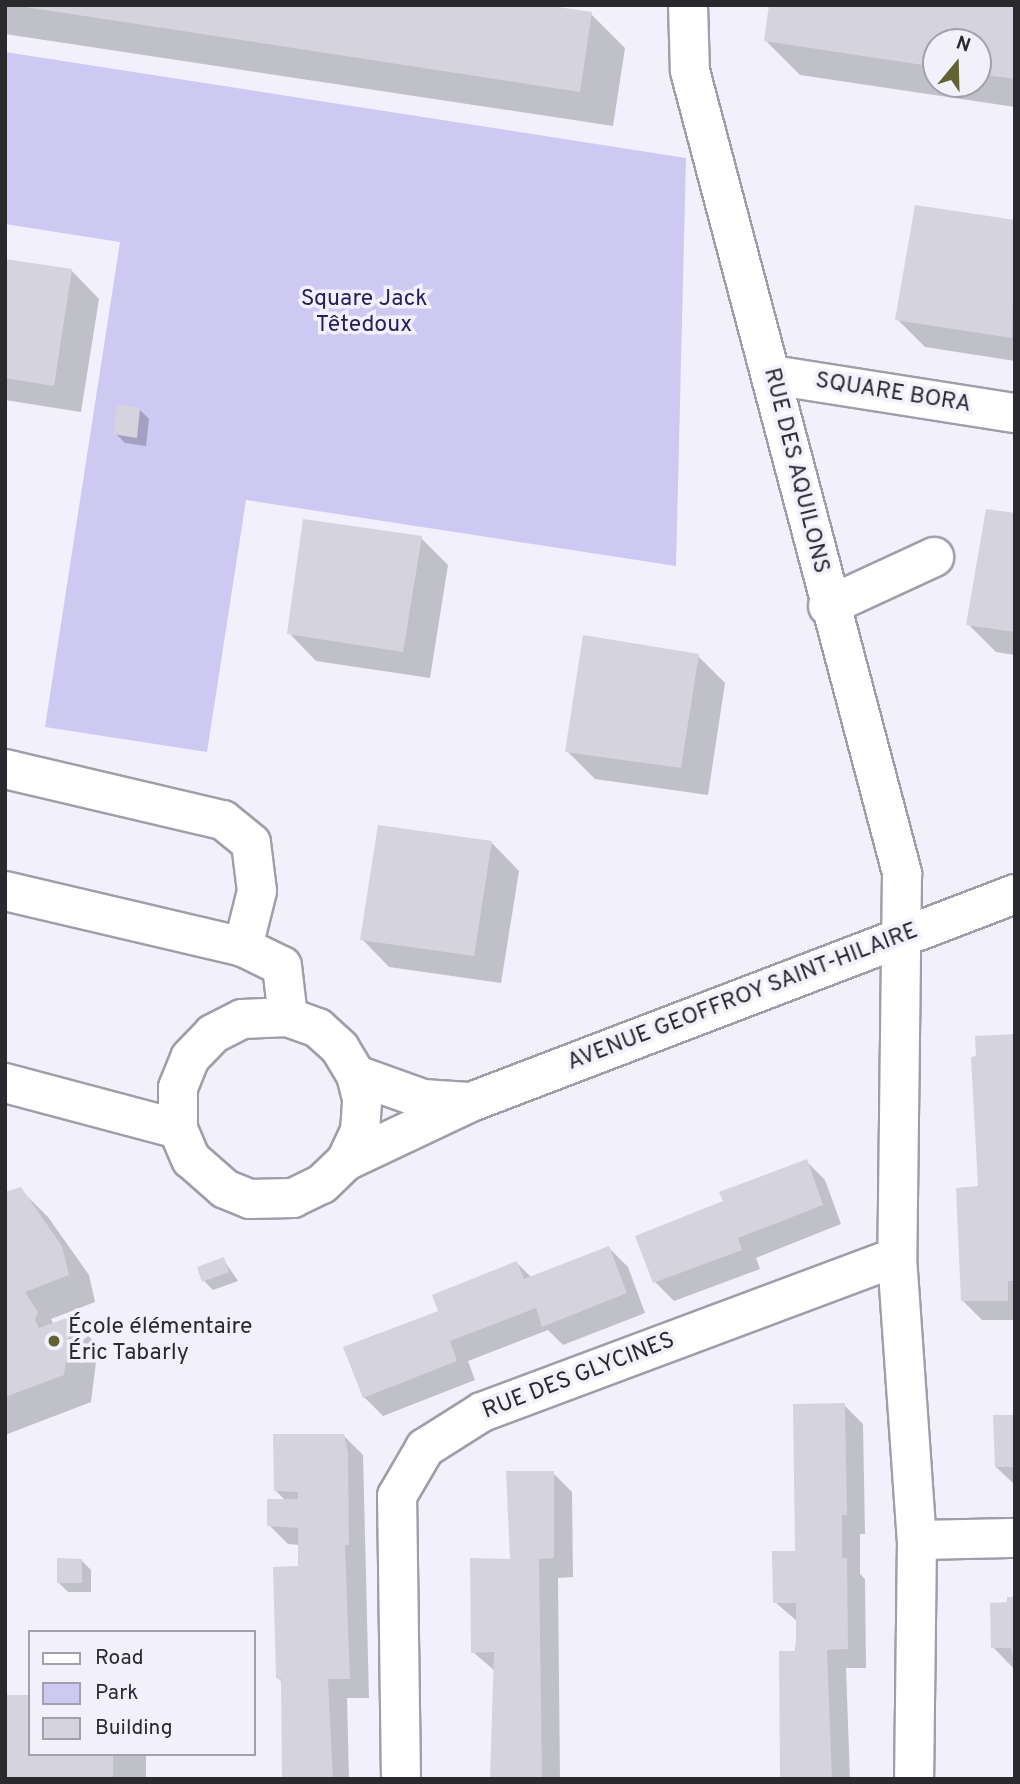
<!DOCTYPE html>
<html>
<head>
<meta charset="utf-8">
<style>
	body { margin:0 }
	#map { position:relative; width:1020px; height:1784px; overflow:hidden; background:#f1f0fc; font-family:Overpass,sans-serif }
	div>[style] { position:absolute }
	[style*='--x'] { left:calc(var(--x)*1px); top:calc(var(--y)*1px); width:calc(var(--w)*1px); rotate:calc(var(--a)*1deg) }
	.green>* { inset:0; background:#cdc9f3 }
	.shadow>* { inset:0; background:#0003 }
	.building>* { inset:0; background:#d4d3de }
	.roads { filter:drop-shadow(2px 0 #9f9ea9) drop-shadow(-2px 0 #9f9ea9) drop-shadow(0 2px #9f9ea9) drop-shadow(0 -2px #9f9ea9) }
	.street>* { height:38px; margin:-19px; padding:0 19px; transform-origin:19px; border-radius:19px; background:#fff }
	.dots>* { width:19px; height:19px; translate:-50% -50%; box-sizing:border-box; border:4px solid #f1f0fc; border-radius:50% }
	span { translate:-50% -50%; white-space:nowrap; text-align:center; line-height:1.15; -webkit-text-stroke:7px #f1f0fc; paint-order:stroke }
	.park-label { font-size:23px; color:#2b1d57 }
	.street-label { font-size:23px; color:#2a2a2e }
	.poi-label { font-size:23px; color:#2a2a2e }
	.left { translate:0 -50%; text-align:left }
	.frame { position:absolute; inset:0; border:7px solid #2a2a2e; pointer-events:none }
	.legend { position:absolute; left:28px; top:1630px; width:228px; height:126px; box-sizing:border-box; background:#f1f0fc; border:2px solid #a1a1aa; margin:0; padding:9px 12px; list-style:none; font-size:21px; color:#2a2a2e }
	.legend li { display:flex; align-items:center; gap:14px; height:35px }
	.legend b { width:35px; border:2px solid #a1a1aa }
	.north { position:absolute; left:922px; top:28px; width:70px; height:70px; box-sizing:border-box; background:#f1f0fc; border:2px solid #a1a1aa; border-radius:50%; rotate:19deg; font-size:19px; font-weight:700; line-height:28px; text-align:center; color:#2a2a2e }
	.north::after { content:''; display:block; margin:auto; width:24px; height:32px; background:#626331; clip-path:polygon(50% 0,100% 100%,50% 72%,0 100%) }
</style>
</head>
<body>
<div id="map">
	<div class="green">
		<div style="clip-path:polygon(5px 52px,686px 158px,676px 566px,246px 500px,207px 752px,45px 727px,120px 242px,5px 224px)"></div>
	</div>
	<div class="shadow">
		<div style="clip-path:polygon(5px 5px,532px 5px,591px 14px,625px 48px,613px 126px,5px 34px)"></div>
		<div style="clip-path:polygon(evenodd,1015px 5px,1015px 107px,800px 75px,766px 41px,1015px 5px,936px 42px,978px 42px,978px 84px,936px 84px,936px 42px)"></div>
		<div style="clip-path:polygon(1015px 222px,1015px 361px,925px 347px,897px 319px)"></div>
		<div style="clip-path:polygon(5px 261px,72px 271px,99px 299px,81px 412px,5px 400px)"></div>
		<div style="clip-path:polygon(140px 410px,149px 419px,146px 446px,125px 443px,115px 433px)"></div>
		<div style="clip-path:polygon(1015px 515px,1015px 655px,996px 652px,968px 624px)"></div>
		<div style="clip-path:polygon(421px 538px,448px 565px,430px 678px,316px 661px,289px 633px)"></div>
		<div style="clip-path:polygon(698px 656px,725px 683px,708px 795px,595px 779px,567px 751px)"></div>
		<div style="clip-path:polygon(492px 843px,519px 871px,501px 983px,389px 967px,362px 939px)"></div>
		<div style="clip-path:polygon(1015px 1036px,1015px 1320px,982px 1320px,963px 1301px,979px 1188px)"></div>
		<div style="clip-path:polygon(806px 1161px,825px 1180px,841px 1224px,756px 1258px,760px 1269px,674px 1301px,655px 1282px,725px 1202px)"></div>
		<div style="clip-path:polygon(20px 1189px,48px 1217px,89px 1275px,95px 1302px,51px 1319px,54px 1325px,71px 1318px,98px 1346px,91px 1402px,5px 1435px,5px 1194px)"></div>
		<div style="clip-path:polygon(609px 1248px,628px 1267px,645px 1313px,563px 1345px,548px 1330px,468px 1361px,475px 1380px,383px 1416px,364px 1397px,440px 1312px,517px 1263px,532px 1278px)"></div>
		<div style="clip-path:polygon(223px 1259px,238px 1281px,213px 1290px,204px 1281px)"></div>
		<div style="clip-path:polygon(844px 1405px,863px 1424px,865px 1534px,860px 1534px,860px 1574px,865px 1579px,866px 1668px,846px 1668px,850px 1779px,782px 1779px,798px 1622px,775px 1602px,797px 1553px)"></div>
		<div style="clip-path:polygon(1015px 1417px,1015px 1485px,996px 1467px)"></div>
		<div style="clip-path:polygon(343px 1435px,363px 1455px,369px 1698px,347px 1698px,349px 1779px,284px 1779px,283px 1683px,278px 1678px,300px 1568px,300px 1545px,288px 1544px,269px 1525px,286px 1501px,276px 1491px)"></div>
		<div style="clip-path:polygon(553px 1473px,572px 1492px,573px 1577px,558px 1578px,560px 1779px,492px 1779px,495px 1671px,473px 1652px)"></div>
		<div style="clip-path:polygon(81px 1560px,91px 1570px,91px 1592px,68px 1592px,59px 1583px)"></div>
		<div style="clip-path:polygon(1015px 1599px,1015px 1670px,993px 1647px)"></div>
		<div style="clip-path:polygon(30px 1754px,146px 1754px,146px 1779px,5px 1779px)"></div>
	</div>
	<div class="building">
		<div style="clip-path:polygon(12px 5px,544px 5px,592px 12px,580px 92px)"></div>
		<div style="clip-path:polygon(769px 5px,1015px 5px,1015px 79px,978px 74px,978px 42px,936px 42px,936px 67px,764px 41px)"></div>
		<div style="clip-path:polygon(915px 205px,1015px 220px,1012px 338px,895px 320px)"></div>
		<div style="clip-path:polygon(5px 259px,72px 269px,54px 386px,5px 378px)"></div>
		<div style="clip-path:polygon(117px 405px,140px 408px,137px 438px,113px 434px)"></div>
		<div style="clip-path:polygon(986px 509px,1015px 513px,1015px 632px,966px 625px)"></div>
		<div style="clip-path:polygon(303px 519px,422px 536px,403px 652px,287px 634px)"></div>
		<div style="clip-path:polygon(583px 635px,699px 654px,681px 768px,565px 752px)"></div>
		<div style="clip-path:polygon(378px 825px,492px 841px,474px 956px,360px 940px)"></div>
		<div style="clip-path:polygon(1015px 1034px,1015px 1281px,1008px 1281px,1008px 1301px,961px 1301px,956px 1188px,978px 1186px,971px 1057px,976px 1056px,975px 1036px)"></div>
		<div style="clip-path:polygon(807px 1159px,823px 1205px,738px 1238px,742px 1250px,653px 1283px,635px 1236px,723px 1201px,719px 1192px)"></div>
		<div style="clip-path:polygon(21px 1187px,62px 1246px,69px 1275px,25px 1292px,38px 1312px,35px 1320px,39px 1328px,72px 1316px,64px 1375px,5px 1397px,5px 1192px)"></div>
		<div style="clip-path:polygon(609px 1246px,627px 1293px,542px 1327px,536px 1308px,450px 1341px,457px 1361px,363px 1398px,343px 1347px,438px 1311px,432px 1295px,517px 1261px,524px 1279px)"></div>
		<div style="clip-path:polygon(224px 1257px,229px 1272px,202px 1282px,197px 1267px)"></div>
		<div style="clip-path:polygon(845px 1403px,847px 1515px,842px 1515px,842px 1558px,847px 1558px,848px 1649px,827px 1650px,832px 1779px,780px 1779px,779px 1651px,796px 1651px,796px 1603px,773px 1603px,772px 1551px,795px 1551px,793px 1404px)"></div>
		<div style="clip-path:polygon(993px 1415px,1015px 1415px,1015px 1467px,995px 1467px)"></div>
		<div style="clip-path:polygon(273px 1434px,344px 1434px,348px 1453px,349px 1545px,345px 1545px,350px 1679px,328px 1679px,333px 1779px,282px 1779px,281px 1679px,276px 1678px,273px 1567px,298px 1566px,298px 1528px,267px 1526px,267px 1499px,298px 1499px,298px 1492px,274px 1491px)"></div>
		<div style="clip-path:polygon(506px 1471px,554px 1471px,554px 1558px,539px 1559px,542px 1779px,490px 1779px,494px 1652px,471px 1653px,470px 1558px,510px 1559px)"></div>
		<div style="clip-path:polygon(57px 1558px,82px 1559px,82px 1583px,57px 1583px)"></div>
		<div style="clip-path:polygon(1007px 1597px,1015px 1597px,1015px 1669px,1011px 1648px,991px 1648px,990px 1603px,1007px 1602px)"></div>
		<div style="clip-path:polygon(5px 1695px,30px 1695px,30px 1754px,113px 1754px,113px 1779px,5px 1779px)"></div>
	</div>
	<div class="roads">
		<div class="street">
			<div style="--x:688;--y:5;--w:66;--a:88.3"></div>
			<div style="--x:690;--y:71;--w:830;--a:75.19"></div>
			<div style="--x:902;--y:873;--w:384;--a:90.7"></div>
			<div style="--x:897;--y:1257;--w:284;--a:86"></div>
			<div style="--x:917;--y:1540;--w:239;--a:90.7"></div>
			<div style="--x:772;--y:375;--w:246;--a:8.9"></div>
			<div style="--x:828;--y:606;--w:117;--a:-24.8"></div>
			<div style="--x:5;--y:769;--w:224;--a:13.2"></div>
			<div style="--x:223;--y:820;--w:36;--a:39"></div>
			<div style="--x:251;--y:843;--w:48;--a:82.9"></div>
			<div style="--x:257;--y:891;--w:58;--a:104"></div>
			<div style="--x:5;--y:891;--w:244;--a:13.2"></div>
			<div style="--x:243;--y:947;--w:43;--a:26"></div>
			<div style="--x:282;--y:966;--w:51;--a:83.3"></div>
			<div style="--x:356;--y:1075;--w:71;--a:19.7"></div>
			<div style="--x:423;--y:1099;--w:46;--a:3.7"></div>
			<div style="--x:5;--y:1083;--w:179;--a:14.9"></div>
			<div style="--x:346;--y:1161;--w:33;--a:-65"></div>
			<div style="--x:360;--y:1131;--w:32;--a:-86"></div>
			<div style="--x:362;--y:1099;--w:25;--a:-104"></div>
			<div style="--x:356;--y:1075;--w:31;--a:-121"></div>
			<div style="--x:340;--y:1048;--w:30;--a:-138"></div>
			<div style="--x:318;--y:1028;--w:32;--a:-160"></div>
			<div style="--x:288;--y:1017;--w:46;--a:177.5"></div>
			<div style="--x:242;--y:1019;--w:33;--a:153"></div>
			<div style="--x:213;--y:1034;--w:33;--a:134"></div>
			<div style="--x:190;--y:1058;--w:32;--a:112"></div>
			<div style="--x:178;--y:1088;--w:41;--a:90"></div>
			<div style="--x:178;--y:1129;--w:33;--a:67"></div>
			<div style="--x:191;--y:1159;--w:45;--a:41.4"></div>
			<div style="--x:225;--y:1189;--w:27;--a:22"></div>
			<div style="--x:250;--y:1199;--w:43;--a:-1.3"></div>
			<div style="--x:293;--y:1198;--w:32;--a:-26"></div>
			<div style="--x:322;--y:1184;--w:33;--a:-44"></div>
			<div style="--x:346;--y:1161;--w:138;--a:-25.3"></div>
			<div style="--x:471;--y:1102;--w:582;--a:-20.92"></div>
			<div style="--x:917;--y:1540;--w:98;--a:-1.2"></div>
			<div style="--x:401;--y:1779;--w:283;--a:-90.8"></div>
			<div style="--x:397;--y:1496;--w:56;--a:-59.7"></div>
			<div style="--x:425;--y:1448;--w:67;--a:-32.3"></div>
			<div style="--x:482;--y:1412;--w:443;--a:-20.5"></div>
		</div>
	</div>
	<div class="dots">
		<div style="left:54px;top:1341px;background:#626331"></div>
	</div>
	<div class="park-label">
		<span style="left:364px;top:313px">Square Jack<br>Têtedoux</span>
	</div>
	<div class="street-label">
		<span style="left:893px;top:394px;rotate:9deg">SQUARE BORA</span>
		<span style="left:795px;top:471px;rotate:76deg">RUE DES AQUILONS</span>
		<span style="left:743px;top:998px;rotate:-21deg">AVENUE GEOFFROY SAINT-HILAIRE</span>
		<span style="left:579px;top:1377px;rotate:-21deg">RUE DES GLYCINES</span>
	</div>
	<div class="poi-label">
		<span class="left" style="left:68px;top:1341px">École élémentaire<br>Éric Tabarly</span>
	</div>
	<div class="frame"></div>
	<ul class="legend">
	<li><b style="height:9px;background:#fff"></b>Road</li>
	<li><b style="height:19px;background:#cdc9f3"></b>Park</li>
	<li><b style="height:19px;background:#d4d3de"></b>Building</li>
	</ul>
	<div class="north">N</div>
</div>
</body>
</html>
